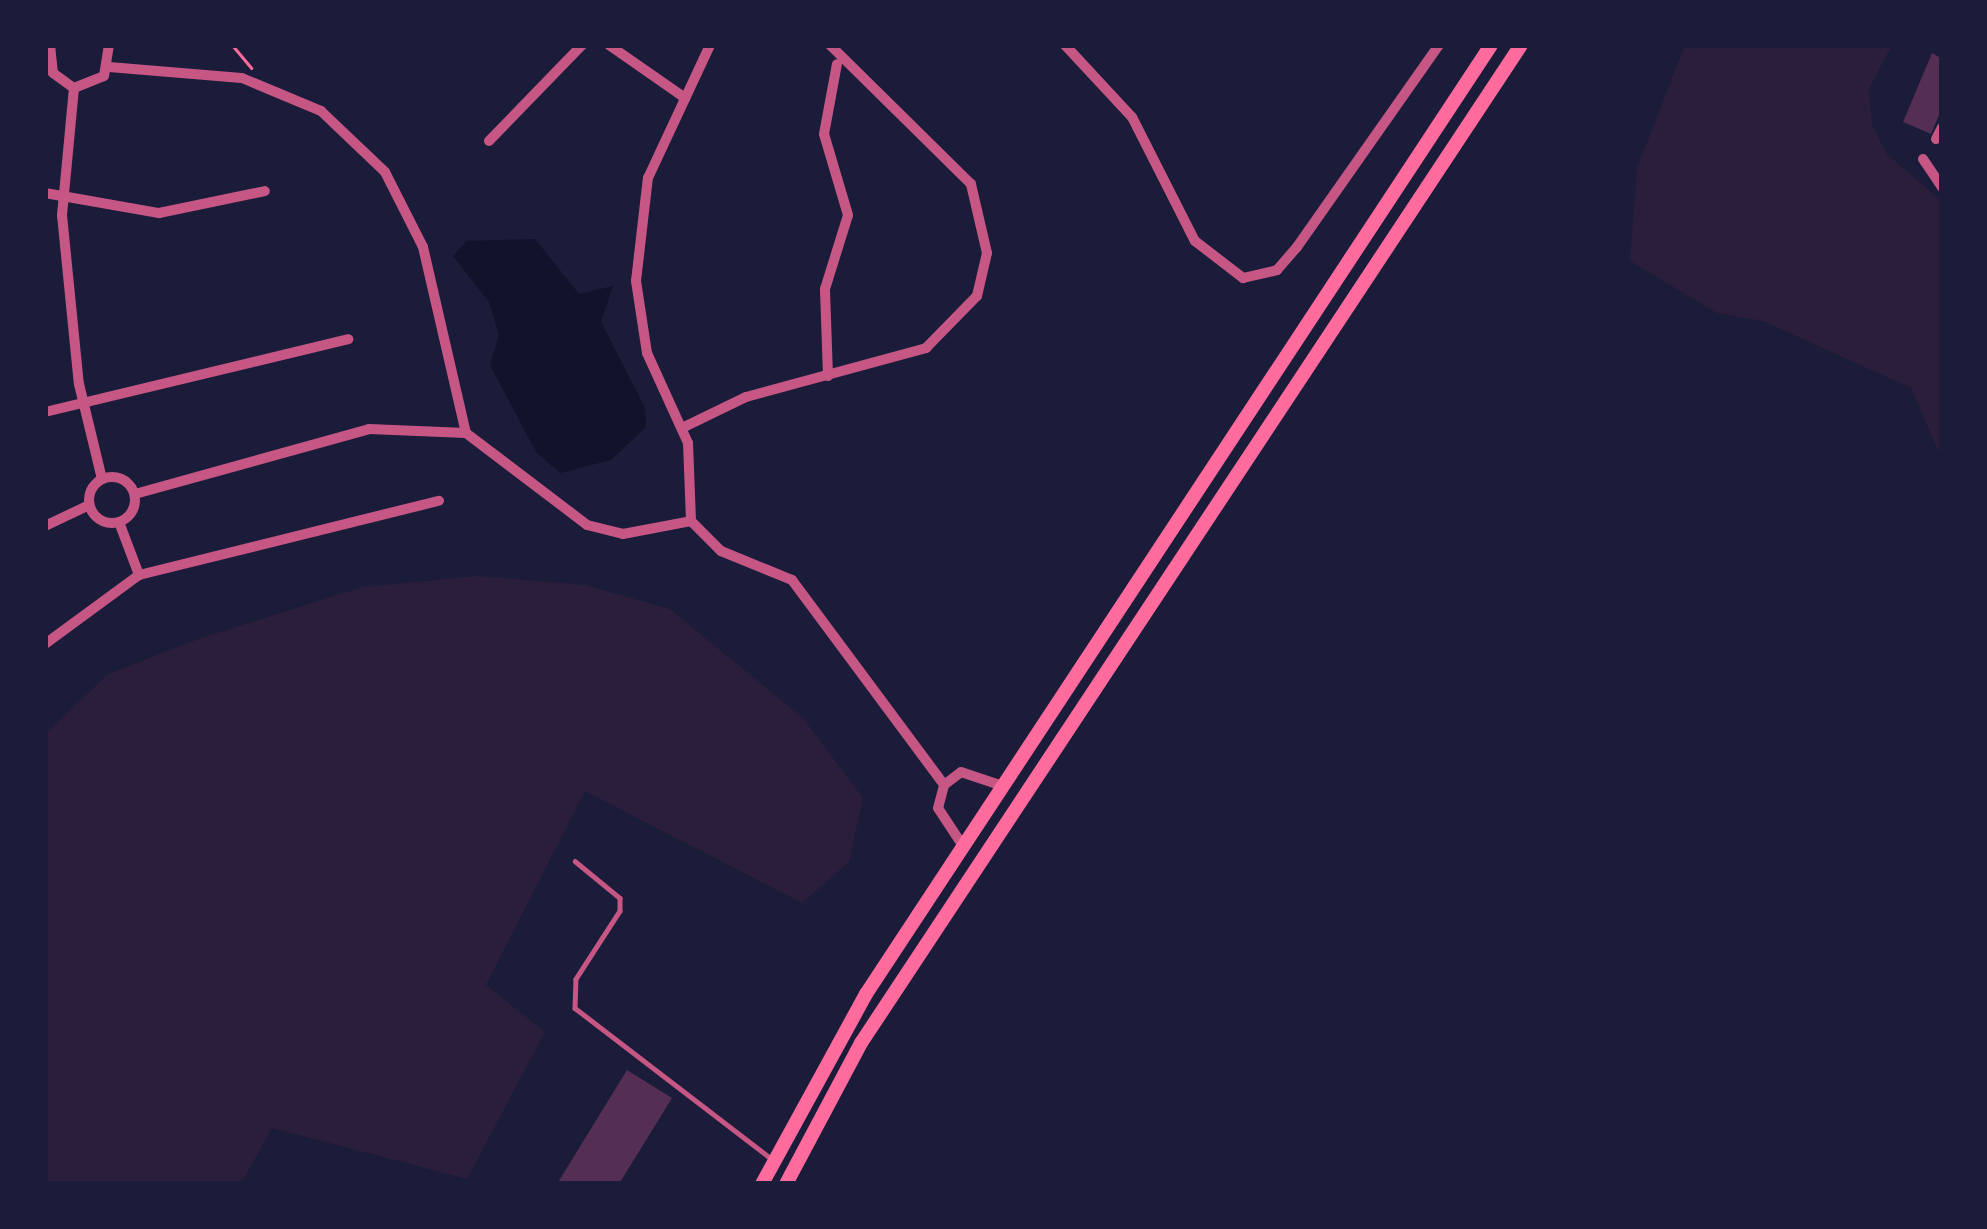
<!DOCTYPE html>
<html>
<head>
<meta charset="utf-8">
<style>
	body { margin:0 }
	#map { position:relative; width:1987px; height:1229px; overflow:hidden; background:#1b1b3a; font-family:"Roboto Condensed",sans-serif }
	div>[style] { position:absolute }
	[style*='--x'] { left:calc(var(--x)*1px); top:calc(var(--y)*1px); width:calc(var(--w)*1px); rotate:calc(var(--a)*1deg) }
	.green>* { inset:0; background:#2a1e3b }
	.water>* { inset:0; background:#12122b }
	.building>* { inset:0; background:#542f53 }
	.path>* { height:3px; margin:-1.5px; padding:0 1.5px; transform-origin:1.5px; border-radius:1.5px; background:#ff6b9d }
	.service>* { height:4.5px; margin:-2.25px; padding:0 2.25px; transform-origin:2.25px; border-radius:2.25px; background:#c65784 }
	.minor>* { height:10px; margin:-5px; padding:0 5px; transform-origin:5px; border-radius:5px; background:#c65784 }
	.minor>.ring { margin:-5px; padding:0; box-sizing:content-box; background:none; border:10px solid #c65784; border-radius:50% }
	.secondary>* { height:14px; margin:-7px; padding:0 7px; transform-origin:7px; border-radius:7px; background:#ff6b9d }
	span { translate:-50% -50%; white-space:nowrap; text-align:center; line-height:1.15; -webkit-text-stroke:12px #1b1b3a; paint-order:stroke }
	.frame { position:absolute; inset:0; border:48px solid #1b1b3a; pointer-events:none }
</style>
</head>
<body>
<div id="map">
	<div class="green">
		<div style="clip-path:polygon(1685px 45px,1892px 45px,1869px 89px,1872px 125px,1887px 154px,1942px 202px,1942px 460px,1911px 388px,1763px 321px,1717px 313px,1630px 261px,1637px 168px)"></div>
		<div style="clip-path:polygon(477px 576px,585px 585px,670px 609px,803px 718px,863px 798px,849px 862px,802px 903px,585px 791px,486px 985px,545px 1032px,467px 1179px,272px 1128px,241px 1184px,45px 1184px,45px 734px,108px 674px,201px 638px,363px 587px)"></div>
	</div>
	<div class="water">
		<div style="clip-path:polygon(535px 239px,579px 294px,613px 286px,601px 322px,645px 408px,646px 427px,611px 460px,560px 473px,536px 452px,490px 365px,499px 335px,489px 302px,453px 256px,467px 241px)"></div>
	</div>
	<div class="building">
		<div style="clip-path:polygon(1932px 53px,1942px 59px,1942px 108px,1931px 134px,1903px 122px)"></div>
		<div style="clip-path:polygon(627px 1070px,672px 1098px,619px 1184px,557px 1184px)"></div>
	</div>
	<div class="path">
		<div style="--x:232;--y:45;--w:30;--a:50"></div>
	</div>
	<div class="service">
		<div style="--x:1941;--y:45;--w:1;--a:45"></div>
		<div style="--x:575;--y:861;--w:58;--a:39.4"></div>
		<div style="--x:620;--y:898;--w:13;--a:90"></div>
		<div style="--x:620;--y:911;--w:81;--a:122.9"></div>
		<div style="--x:576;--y:979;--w:29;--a:92"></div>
		<div style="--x:575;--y:1008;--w:248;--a:37.5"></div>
	</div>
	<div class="minor">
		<div style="--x:50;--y:45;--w:28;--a:84"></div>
		<div style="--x:53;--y:73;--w:26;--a:36"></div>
		<div style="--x:74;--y:88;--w:32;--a:-22"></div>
		<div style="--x:104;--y:76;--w:31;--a:-81"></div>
		<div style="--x:609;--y:45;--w:93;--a:34.9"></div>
		<div style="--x:1065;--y:45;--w:98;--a:47.1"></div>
		<div style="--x:1132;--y:117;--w:139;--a:63.1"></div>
		<div style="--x:1195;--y:241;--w:61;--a:37.6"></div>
		<div style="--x:1243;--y:278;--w:35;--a:-13"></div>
		<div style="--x:1277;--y:270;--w:30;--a:-49"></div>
		<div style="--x:1297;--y:247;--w:247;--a:-54.9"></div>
		<div style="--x:109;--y:67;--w:133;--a:4.7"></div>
		<div style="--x:242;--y:78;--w:86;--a:22.7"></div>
		<div style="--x:321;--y:111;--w:88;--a:43.6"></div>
		<div style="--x:385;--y:172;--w:84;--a:63.1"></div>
		<div style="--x:423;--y:247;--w:191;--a:77"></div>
		<div style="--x:466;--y:433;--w:152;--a:37.2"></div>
		<div style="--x:587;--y:525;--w:37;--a:14"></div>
		<div style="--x:623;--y:534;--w:69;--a:-10.8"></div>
		<div style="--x:691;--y:521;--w:42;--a:45"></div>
		<div style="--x:721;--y:551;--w:77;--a:22.2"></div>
		<div style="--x:792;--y:580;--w:255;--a:53.4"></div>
		<div style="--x:74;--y:88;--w:128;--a:95.4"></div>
		<div style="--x:62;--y:215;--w:170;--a:84.3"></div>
		<div style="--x:79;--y:384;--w:98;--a:76.4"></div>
		<div style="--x:1936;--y:139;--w:13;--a:-63"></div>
		<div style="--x:489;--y:141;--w:134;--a:-45.9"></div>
		<div style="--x:1923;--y:159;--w:34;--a:56"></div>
		<div style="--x:45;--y:193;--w:116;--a:10"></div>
		<div style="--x:159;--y:213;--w:108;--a:-11.7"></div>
		<div style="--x:828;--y:376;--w:87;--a:-92"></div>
		<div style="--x:825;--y:289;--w:77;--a:-72.7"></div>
		<div style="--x:848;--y:215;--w:84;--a:-106.5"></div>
		<div style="--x:824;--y:134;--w:71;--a:-79.5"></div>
		<div style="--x:45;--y:412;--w:312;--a:-13.5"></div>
		<div style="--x:682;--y:428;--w:71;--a:-25.8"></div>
		<div style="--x:746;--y:397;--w:187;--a:-15.2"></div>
		<div style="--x:926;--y:348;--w:73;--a:-45.6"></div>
		<div style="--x:977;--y:296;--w:44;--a:-76.9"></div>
		<div style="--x:987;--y:253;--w:71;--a:-103.1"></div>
		<div style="--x:971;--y:184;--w:198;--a:-135.4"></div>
		<div class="ring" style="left:89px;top:477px;width:36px;height:36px"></div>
		<div style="--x:135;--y:494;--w:243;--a:-15.5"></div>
		<div style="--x:369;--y:429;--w:97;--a:2.4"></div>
		<div style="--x:691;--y:521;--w:78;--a:-92.2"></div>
		<div style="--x:688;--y:443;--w:99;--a:-114.5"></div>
		<div style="--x:647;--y:353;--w:73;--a:-98.7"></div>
		<div style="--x:636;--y:281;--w:104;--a:-83.4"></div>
		<div style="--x:648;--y:178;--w:147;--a:-65"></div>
		<div style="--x:119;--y:522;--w:57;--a:69.3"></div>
		<div style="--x:45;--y:526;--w:49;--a:-25.5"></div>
		<div style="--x:45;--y:644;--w:117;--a:-36.3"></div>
		<div style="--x:139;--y:575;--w:309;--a:-13.9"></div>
		<div style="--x:963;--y:846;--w:45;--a:-123.3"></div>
		<div style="--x:938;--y:808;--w:24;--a:-75"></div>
		<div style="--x:944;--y:785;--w:21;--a:-37"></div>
		<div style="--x:961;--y:772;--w:44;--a:18.4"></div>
	</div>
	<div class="secondary">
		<div style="--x:762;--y:1184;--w:217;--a:-61.3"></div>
		<div style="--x:866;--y:994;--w:1136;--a:-56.63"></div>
		<div style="--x:786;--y:1184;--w:160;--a:-62"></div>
		<div style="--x:861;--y:1043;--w:1196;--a:-56.52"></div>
	</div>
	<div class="frame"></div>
</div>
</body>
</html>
